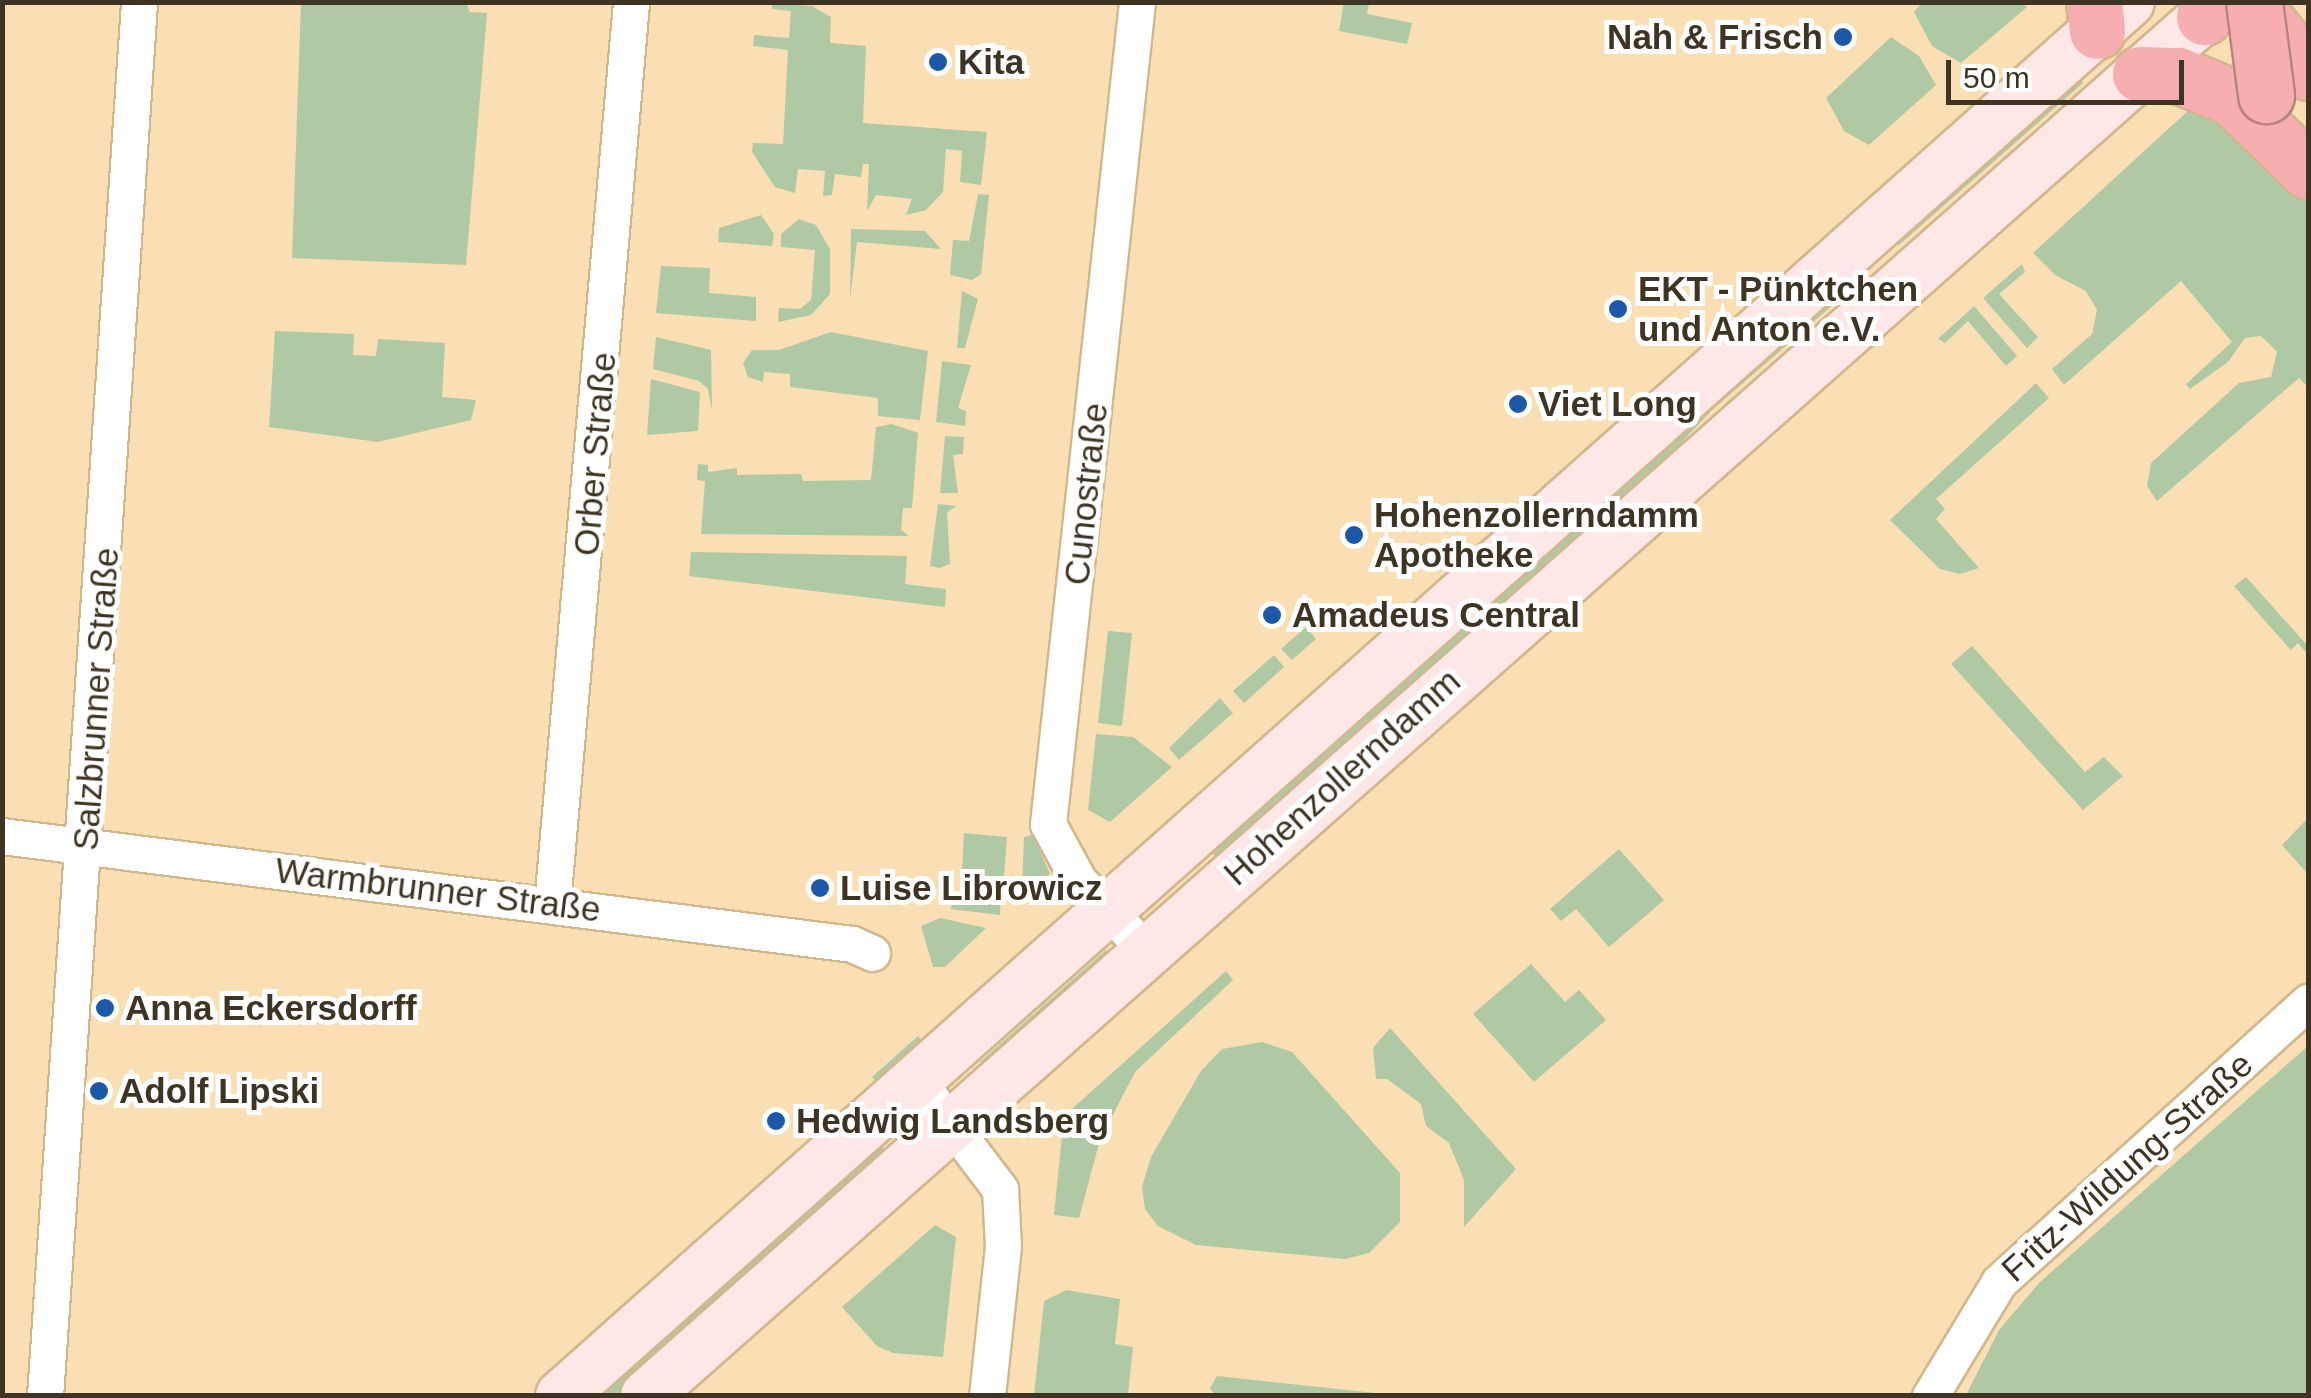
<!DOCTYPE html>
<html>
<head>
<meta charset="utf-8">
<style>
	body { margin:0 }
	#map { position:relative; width:2311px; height:1398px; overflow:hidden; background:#fbdfb4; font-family:Arial,sans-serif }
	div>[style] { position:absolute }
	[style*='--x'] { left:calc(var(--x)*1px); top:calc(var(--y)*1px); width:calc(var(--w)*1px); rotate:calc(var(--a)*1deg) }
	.green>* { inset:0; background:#aec9a4 }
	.roads { filter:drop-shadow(2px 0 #d2b78d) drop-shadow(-2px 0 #d2b78d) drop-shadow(0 2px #d2b78d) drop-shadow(0 -2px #d2b78d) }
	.minor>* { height:35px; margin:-17.5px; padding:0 17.5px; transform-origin:17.5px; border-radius:17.5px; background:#fff }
	.secondary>* { height:50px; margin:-25px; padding:0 25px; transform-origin:25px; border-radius:25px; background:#fde7e7 }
	.motorway>* { height:55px; margin:-27.5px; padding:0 27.5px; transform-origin:27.5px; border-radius:27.5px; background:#f7aeb0 }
	.bridges { filter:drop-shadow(2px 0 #b7837f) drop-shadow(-2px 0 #b7837f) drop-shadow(0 2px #b7837f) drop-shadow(0 -2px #b7837f) }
	.motorway-bridge>* { height:55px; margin:-27.5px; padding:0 27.5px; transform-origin:27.5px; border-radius:27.5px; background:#f7aeb0 }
	.dots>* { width:28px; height:28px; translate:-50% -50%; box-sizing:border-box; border:5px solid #fff; border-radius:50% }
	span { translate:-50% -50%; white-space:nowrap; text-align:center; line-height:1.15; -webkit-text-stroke:10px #fff; paint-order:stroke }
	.poi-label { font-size:35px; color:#3f3423; font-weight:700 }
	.right { translate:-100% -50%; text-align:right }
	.left { translate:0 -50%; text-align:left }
	.street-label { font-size:35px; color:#3f3423 }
	.frame { position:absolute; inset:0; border:5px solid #3f3423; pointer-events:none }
	.scale { position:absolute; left:1946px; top:60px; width:238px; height:45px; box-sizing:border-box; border:5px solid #3f3423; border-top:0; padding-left:12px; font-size:30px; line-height:35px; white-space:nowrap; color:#3f3423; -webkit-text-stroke:8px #fff; paint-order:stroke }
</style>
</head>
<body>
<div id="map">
	<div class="green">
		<div style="clip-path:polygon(1344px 2px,1369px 3px,1367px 14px,1412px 23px,1407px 44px,1339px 31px)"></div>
		<div style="clip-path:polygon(2022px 2px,2027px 7px,1961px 63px,1932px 46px,1914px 12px,1922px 3px)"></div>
		<div style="clip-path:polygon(301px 3px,466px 3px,470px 12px,487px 13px,466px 265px,292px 258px)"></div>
		<div style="clip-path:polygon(772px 3px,812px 6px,831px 17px,830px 43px,866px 46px,863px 123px,987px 132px,981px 185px,960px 182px,962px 151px,946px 149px,943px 192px,926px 210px,906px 215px,912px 199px,876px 195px,867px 211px,869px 164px,863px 164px,861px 177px,835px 174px,832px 195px,823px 196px,825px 171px,798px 169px,795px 193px,775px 187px,752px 152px,753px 143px,783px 144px,788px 50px,753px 46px,754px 35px,789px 38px,791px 11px,772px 9px)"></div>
		<div style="clip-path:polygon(1891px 37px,1919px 56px,1936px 85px,1869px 145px,1844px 131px,1826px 98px)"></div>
		<div style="clip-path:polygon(2073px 70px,2083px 83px,1899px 245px,1893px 243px)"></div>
		<div style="clip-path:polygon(2202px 98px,2308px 196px,2308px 387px,2299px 378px,2157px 501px,2147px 486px,2151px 463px,2239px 383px,2271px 377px,2277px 352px,2261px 336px,2245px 338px,2228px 362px,2190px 389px,2186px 384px,2232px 342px,2181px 281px,2064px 385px,2052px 369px,2092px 334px,2097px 310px,2086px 291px,2055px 275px,2033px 253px)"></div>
		<div style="clip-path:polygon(978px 194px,989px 195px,981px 274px,972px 280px,950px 275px,953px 240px,969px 241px)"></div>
		<div style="clip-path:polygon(761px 215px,774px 234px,772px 246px,718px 242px,719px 228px)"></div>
		<div style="clip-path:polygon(799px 219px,816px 225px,830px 249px,830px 294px,811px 315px,778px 322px,779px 308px,800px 309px,811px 300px,815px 250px,781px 247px,781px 234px)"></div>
		<div style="clip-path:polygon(851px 229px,925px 231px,941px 249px,857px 242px,850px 299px)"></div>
		<div style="clip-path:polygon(2022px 264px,2025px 272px,1999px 294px,2038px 337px,2027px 348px,1983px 298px)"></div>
		<div style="clip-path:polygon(661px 266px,710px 268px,709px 293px,756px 297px,756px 321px,656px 313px)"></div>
		<div style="clip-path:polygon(1865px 269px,1865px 277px,1712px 410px,1649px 477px,1220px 861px,1203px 844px)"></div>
		<div style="clip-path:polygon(962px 291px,978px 299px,965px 348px,957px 348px)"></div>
		<div style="clip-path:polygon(1974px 306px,2017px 356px,2006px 366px,1968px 321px,1945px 343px,1938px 339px)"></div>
		<div style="clip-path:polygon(275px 331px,354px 334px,353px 355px,376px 356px,378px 339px,445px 343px,442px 397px,476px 400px,471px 420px,378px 442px,269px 427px)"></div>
		<div style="clip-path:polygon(831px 332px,928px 351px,920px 420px,878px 416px,878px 398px,790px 387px,790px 374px,764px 372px,763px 382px,748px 377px,743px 363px,752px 350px,779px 350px)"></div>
		<div style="clip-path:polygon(656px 337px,711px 350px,712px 411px,708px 389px,699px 381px,653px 369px)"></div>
		<div style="clip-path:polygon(942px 361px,971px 365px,958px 408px,966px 411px,965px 426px,936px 422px)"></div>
		<div style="clip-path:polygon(651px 379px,700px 392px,698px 431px,647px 435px)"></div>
		<div style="clip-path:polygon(2036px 383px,2049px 398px,1936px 499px,1945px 509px,1936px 519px,1979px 568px,1960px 574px,1940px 569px,1890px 520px)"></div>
		<div style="clip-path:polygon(892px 424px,918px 433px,912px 508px,903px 508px,901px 530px,909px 536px,701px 534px,705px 481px,697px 480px,698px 464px,708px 465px,708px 472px,737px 468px,737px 475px,801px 474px,803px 481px,871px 480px,876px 427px)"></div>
		<div style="clip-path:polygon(945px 436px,964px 437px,963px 454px,953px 455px,958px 493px,940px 493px)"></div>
		<div style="clip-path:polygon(938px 504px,957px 506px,947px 512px,950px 564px,940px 568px,930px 566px)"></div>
		<div style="clip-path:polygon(691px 552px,907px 556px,905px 584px,946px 589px,945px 607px,689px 576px)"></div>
		<div style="clip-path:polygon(2246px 577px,2308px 646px,2308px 655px,2298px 643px,2291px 650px,2234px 586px)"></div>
		<div style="clip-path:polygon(1306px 627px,1316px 639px,1292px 660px,1281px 649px)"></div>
		<div style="clip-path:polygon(1108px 631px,1132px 633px,1122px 726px,1098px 723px)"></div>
		<div style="clip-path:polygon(1972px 646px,2085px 772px,2104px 757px,2123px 776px,2083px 810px,1951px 664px)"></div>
		<div style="clip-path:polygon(1274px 655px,1284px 667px,1244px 703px,1233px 691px)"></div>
		<div style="clip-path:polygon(1220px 698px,1233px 713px,1179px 760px,1169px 748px)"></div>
		<div style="clip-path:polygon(1096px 734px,1133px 737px,1172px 767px,1110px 822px,1088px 810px)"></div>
		<div style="clip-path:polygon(2308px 818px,2308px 870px,2306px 872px,2282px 845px)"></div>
		<div style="clip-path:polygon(964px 833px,1007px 837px,1004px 877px,962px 874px)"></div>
		<div style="clip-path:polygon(1033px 835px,1050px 874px,1022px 893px,1024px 837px)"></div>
		<div style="clip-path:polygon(1619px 849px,1664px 900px,1609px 947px,1576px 909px,1561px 921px,1550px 909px)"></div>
		<div style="clip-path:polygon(953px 891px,1000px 897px,1000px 915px,951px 909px)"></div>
		<div style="clip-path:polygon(940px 918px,986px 928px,945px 967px,933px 967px,921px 926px)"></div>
		<div style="clip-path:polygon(1106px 950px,1112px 957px,988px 1070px,980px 1062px)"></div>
		<div style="clip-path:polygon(1531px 964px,1565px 1002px,1579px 990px,1606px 1020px,1534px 1082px,1473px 1014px)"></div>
		<div style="clip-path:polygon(1226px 971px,1233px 980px,1135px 1072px,1100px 1140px,1079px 1218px,1054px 1215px,1064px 1116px)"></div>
		<div style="clip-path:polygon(1390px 1028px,1516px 1169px,1464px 1227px,1464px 1180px,1449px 1143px,1426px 1126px,1421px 1104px,1387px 1079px,1376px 1079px,1373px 1048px)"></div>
		<div style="clip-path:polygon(918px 1036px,927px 1047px,881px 1088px,872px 1077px)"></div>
		<div style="clip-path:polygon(1262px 1042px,1292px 1052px,1400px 1173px,1400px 1222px,1369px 1253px,1345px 1259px,1196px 1245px,1158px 1226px,1145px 1209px,1142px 1187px,1151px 1157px,1201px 1071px,1222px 1049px)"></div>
		<div style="clip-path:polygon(2308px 1046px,2308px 1395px,1966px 1395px,1999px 1330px,2040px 1282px)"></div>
		<div style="clip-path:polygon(874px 1138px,890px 1156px,622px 1395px,586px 1396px)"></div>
		<div style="clip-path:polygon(935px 1225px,956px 1237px,943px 1357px,893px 1353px,877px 1346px,842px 1307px)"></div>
		<div style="clip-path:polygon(1066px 1290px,1120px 1299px,1115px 1344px,1133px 1347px,1128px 1395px,1034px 1395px,1044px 1301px)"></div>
		<div style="clip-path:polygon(1217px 1376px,1394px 1395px,1215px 1395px,1210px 1388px)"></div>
	</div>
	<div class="roads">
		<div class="minor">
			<div style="--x:1137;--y:2;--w:827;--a:96.18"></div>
			<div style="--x:1048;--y:824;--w:65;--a:61.5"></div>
			<div style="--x:1079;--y:881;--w:98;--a:45.8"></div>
			<div style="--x:2;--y:836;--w:857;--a:7.24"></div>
			<div style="--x:852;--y:944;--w:22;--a:24"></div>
			<div style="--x:552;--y:904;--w:905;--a:-84.99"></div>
			<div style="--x:918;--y:1081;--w:136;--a:52.8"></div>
			<div style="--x:1000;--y:1189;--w:57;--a:87"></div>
			<div style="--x:1003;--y:1246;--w:151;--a:96.1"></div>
			<div style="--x:45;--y:1396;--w:1397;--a:-86.14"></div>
			<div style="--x:1930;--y:1396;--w:133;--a:-58.8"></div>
			<div style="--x:1999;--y:1282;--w:417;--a:-42.2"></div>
		</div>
		<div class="secondary">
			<div style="--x:561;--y:1396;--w:2098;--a:-41.64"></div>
			<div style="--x:646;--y:1396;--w:2103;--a:-41.51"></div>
		</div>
		<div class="motorway">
			<div style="--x:2094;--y:2;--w:29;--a:84"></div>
			<div style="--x:2250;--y:2;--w:91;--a:50.4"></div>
			<div style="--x:2204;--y:17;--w:15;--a:-79"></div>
			<div style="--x:2140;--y:74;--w:38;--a:2"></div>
			<div style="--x:2178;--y:75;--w:58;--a:22.2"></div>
			<div style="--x:2232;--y:97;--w:106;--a:44.2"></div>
		</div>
	</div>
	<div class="bridges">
		<div class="motorway-bridge">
			<div style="--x:2254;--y:2;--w:94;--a:82.6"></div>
		</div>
	</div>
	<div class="dots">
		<div style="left:1843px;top:37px;background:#1c58a9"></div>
		<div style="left:938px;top:62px;background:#1c58a9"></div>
		<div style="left:1618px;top:309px;background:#1c58a9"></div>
		<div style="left:1518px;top:404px;background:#1c58a9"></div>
		<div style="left:1354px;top:535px;background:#1c58a9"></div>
		<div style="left:1272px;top:615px;background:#1c58a9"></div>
		<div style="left:820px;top:888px;background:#1c58a9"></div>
		<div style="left:105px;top:1008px;background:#1c58a9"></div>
		<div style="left:99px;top:1091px;background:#1c58a9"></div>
		<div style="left:776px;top:1121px;background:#1c58a9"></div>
	</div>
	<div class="poi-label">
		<span class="right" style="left:1823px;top:37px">Nah &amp; Frisch</span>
		<span class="left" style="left:958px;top:62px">Kita</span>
		<span class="left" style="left:1638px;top:309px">EKT - Pünktchen<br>und Anton e.V.</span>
		<span class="left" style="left:1538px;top:404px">Viet Long</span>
		<span class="left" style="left:1374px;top:535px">Hohenzollerndamm<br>Apotheke</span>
		<span class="left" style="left:1292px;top:615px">Amadeus Central</span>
		<span class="left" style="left:840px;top:888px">Luise Librowicz</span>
		<span class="left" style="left:125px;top:1008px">Anna Eckersdorff</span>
		<span class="left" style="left:119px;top:1091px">Adolf Lipski</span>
		<span class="left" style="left:796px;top:1121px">Hedwig Landsberg</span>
	</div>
	<div class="street-label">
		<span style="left:595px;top:454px;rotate:-85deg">Orber Straße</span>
		<span style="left:1086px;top:494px;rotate:-84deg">Cunostraße</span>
		<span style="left:96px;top:699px;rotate:-86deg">Salzbrunner Straße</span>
		<span style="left:1342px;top:777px;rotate:-42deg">Hohenzollerndamm</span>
		<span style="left:438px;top:890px;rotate:7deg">Warmbrunner Straße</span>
		<span style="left:2127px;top:1167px;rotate:-42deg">Fritz-Wildung-Straße</span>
	</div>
	<div class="frame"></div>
	<div class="scale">50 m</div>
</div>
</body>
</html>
